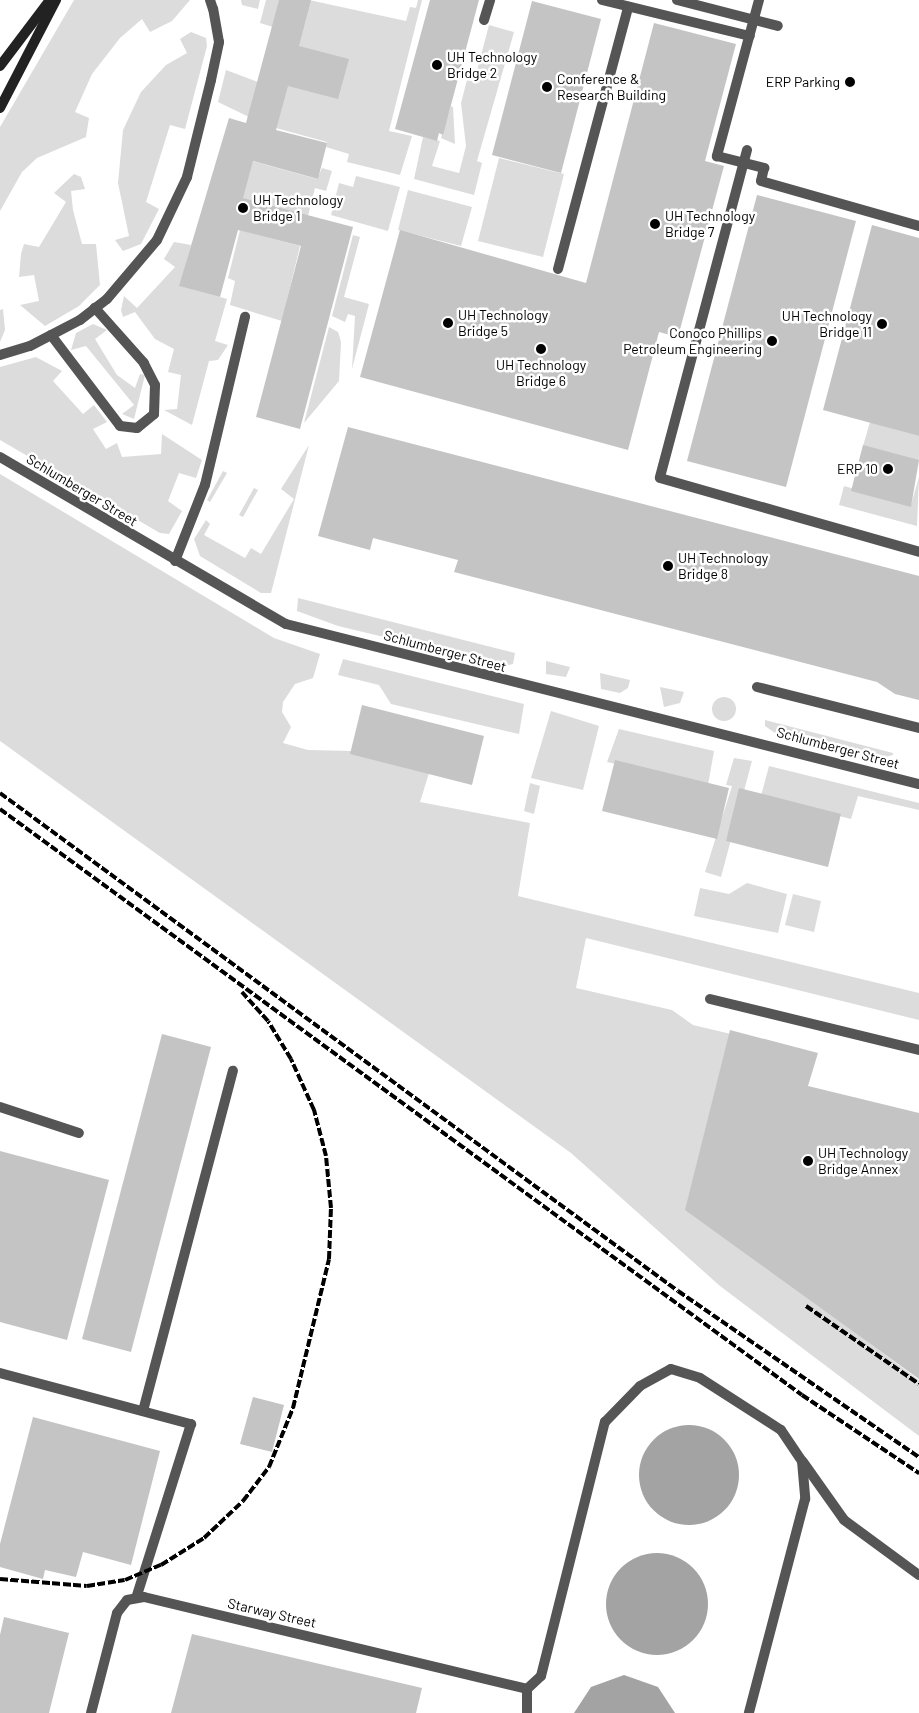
<!DOCTYPE html>
<html>
<head>
<meta charset="utf-8">
<style>
	body { margin:0 }
	#map { position:relative; width:919px; height:1713px; overflow:hidden; background:#fff; font-family:Barlow,sans-serif }
	div>[style] { position:absolute }
	[style*='--x'] { left:calc(var(--x)*1px); top:calc(var(--y)*1px); width:calc(var(--w)*1px); rotate:calc(var(--a)*1deg) }
	.green>* { inset:0; background:#dcdcdc }
	.round { border-radius:50% }
	.water>* { inset:0; background:#a3a3a3 }
	.building>* { inset:0; background:#c4c4c4 }
	.lane>* { height:10px; margin:-5px; padding:0 5px; transform-origin:5px; border-radius:5px; background:#555 }
	.street>* { height:10px; margin:-5px; padding:0 5px; transform-origin:5px; border-radius:5px; background:#555 }
	.secondary>* { height:10px; margin:-5px; padding:0 5px; transform-origin:5px; border-radius:5px; background:#222 }
	.rail>* { height:4px; margin-top:-2px; transform-origin:0; background:repeating-linear-gradient(90deg,#000 0 8px,transparent 0 10.5px) }
	.dots>* { width:14px; height:14px; translate:-50% -50%; box-sizing:border-box; border:2px solid #fff; border-radius:50% }
	span { translate:-50% -50%; white-space:nowrap; text-align:center; line-height:1.15; -webkit-text-stroke:5px #fff; paint-order:stroke }
	.poi-label { font-size:14px; color:#000 }
	.left { translate:0 -50%; text-align:left }
	.right { translate:-100% -50%; text-align:right }
	.street-label { font-size:14px; color:#000 }
</style>
</head>
<body>
<div id="map">
	<div class="green">
		<div style="clip-path:polygon(74px 0,190px 0,172px 21px,150px 32px,142px 19px,120px 38px,92px 74px,75px 112px,89px 118px,86px 137px,37px 158px,22px 172px,0 211px,0 127px)"></div>
		<div style="clip-path:polygon(241px 0,260px 0,258px 9px,242px 5px)"></div>
		<div style="clip-path:polygon(266px 0,280px 0,273px 27px,260px 23px)"></div>
		<div style="clip-path:polygon(309px 0,406px 21px,410px 7px,416px 8px,418px 0,422px 0,389px 131px,412px 136px,400px 175px,347px 162px,349px 154px,326px 147px,327px 142px,276px 128px)"></div>
		<div style="clip-path:polygon(489px 25px,514px 32px,477px 161px,482px 163px,474px 195px,414px 179px,423px 137px,440px 141px,432px 166px,459px 173px,466px 146px,461px 103px,467px 80px,474px 82px)"></div>
		<div style="clip-path:polygon(191px 32px,206px 38px,207px 46px,185px 129px,170px 125px,146px 202px,159px 209px,141px 244px,123px 251px,115px 240px,129px 236px,118px 183px,123px 130px,141px 92px,166px 65px,187px 53px,180px 39px)"></div>
		<div style="clip-path:polygon(226px 70px,258px 82px,249px 117px,218px 102px)"></div>
		<div style="clip-path:polygon(451px 106px,453px 107px,455px 144px,441px 138px)"></div>
		<div style="clip-path:polygon(499px 158px,564px 174px,543px 257px,478px 241px)"></div>
		<div style="clip-path:polygon(252px 161px,317px 179px,322px 168px,332px 171px,326px 191px,315px 188px,308px 216px,240px 200px)"></div>
		<div style="clip-path:polygon(74px 174px,81px 177px,85px 189px,71px 191px,73px 210px,82px 244px,96px 244px,100px 285px,79px 306px,45px 326px,20px 305px,39px 301px,34px 275px,19px 277px,21px 254px,24px 244px,39px 247px,66px 202px,54px 193px)"></div>
		<div style="clip-path:polygon(356px 176px,400px 187px,388px 231px,331px 215px,339px 183px,353px 187px)"></div>
		<div style="clip-path:polygon(408px 190px,472px 207px,461px 246px,398px 230px)"></div>
		<div style="clip-path:polygon(240px 230px,300px 246px,282px 321px,230px 305px,235px 281px,228px 278px)"></div>
		<div style="clip-path:polygon(353px 235px,360px 237px,344px 297px,369px 304px,352px 369px,355px 316px,348px 314px,345px 322px,332px 316px)"></div>
		<div style="clip-path:polygon(174px 242px,191px 245px,180px 286px,227px 299px,215px 341px,228px 345px,218px 360px,209px 361px,192px 425px,164px 410px,177px 409px,181px 375px,168px 372px,174px 349px,155px 339px,135px 312px,123px 317px,121px 310px,124px 296px,137px 308px,175px 267px,164px 259px)"></div>
		<div style="clip-path:polygon(3px 309px,5px 330px,0 342px,0 310px)"></div>
		<div style="clip-path:polygon(93px 324px,107px 330px,95px 339px,117px 375px,135px 388px,140px 374px,145px 375px,134px 419px,122px 414px,134px 405px,86px 346px,71px 350px,76px 333px)"></div>
		<div style="clip-path:polygon(329px 327px,338px 332px,341px 342px,339px 381px,304px 423px)"></div>
		<div style="clip-path:polygon(36px 357px,62px 371px,53px 381px,83px 414px,94px 405px,107px 422px,93px 429px,106px 449px,117px 443px,122px 457px,161px 454px,162px 434px,202px 460px,196px 478px,179px 473px,168px 501px,182px 511px,169px 534px,160px 533px,0 440px,0 367px)"></div>
		<div style="clip-path:polygon(870px 422px,919px 436px,919px 461px,863px 446px)"></div>
		<div style="clip-path:polygon(309px 445px,271px 593px,261px 593px,200px 556px,194px 539px,206px 520px,210px 524px,204px 535px,245px 558px,251px 548px,261px 554px,294px 499px,281px 489px)"></div>
		<div style="clip-path:polygon(223px 471px,227px 473px,210px 502px,207px 500px)"></div>
		<div style="clip-path:polygon(0 474px,274px 638px,320px 654px,313px 678px,295px 684px,283px 702px,282px 712px,291px 727px,283px 743px,308px 750px,352px 751px,429px 773px,420px 802px,530px 823px,518px 896px,919px 993px,919px 1020px,586px 938px,576px 988px,672px 1010px,693px 1025px,731px 1034px,688px 1208px,919px 1380px,919px 1436px,720px 1286px,571px 1153px,0 741px)"></div>
		<div style="clip-path:polygon(919px 477px,917px 526px,839px 505px,844px 486px,911px 505px)"></div>
		<div style="clip-path:polygon(254px 488px,258px 490px,243px 517px,239px 515px)"></div>
		<div style="clip-path:polygon(298px 598px,515px 653px,513px 664px,505px 666px,338px 626px,297px 611px)"></div>
		<div style="clip-path:polygon(343px 659px,524px 704px,519px 734px,391px 704px,379px 685px,338px 675px)"></div>
		<div style="clip-path:polygon(546px 661px,570px 667px,566px 677px,546px 674px)"></div>
		<div style="clip-path:polygon(600px 673px,630px 680px,628px 688px,620px 693px,601px 689px)"></div>
		<div style="clip-path:polygon(660px 687px,684px 692px,680px 703px,664px 707px)"></div>
		<div class="round" style="left:712px;top:697px;width:24px;height:24px"></div>
		<div style="clip-path:polygon(551px 711px,599px 726px,583px 790px,531px 778px)"></div>
		<div style="clip-path:polygon(765px 720px,893px 753px,893px 755px,878px 759px,775px 733px,765px 726px)"></div>
		<div style="clip-path:polygon(619px 729px,714px 751px,708px 785px,607px 762px)"></div>
		<div style="clip-path:polygon(734px 758px,752px 761px,721px 877px,705px 872px,732px 786px,726px 785px)"></div>
		<div style="clip-path:polygon(769px 766px,919px 803px,919px 810px,858px 796px,851px 819px,761px 796px)"></div>
		<div style="clip-path:polygon(530px 783px,540px 786px,534px 814px,524px 811px)"></div>
		<div style="clip-path:polygon(747px 883px,787px 894px,778px 933px,694px 916px,700px 888px,729px 894px)"></div>
		<div style="clip-path:polygon(793px 894px,821px 901px,814px 932px,785px 925px)"></div>
	</div>
	<div class="water">
		<div class="round" style="left:639px;top:1425px;width:100px;height:100px"></div>
		<div class="round" style="left:606px;top:1553px;width:102px;height:102px"></div>
		<div style="clip-path:polygon(624px 1675px,658px 1687px,675px 1713px,574px 1713px,591px 1687px)"></div>
	</div>
	<div class="building">
		<div style="clip-path:polygon(279px 0,311px 0,299px 46px,349px 59px,338px 99px,288px 86px,276px 130px,327px 143px,318px 179px,253px 161px,243px 198px,353px 227px,300px 429px,256px 417px,301px 246px,238px 230px,220px 297px,179px 286px,229px 118px,246px 123px)"></div>
		<div style="clip-path:polygon(430px 0,479px 0,443px 135px,439px 133px,437px 141px,395px 129px)"></div>
		<div style="clip-path:polygon(532px 1px,601px 19px,561px 173px,492px 155px)"></div>
		<div style="clip-path:polygon(654px 23px,736px 44px,705px 161px,724px 166px,678px 337px,659px 332px,628px 450px,360px 377px,400px 230px,586px 283px)"></div>
		<div style="clip-path:polygon(757px 195px,856px 221px,786px 487px,687px 461px)"></div>
		<div style="clip-path:polygon(872px 225px,919px 238px,919px 436px,823px 410px)"></div>
		<div style="clip-path:polygon(348px 427px,919px 576px,919px 700px,895px 694px,877px 682px,454px 572px,458px 560px,373px 538px,370px 550px,318px 536px)"></div>
		<div style="clip-path:polygon(863px 445px,919px 460px,911px 507px,851px 491px)"></div>
		<div style="clip-path:polygon(362px 705px,484px 736px,472px 785px,350px 754px)"></div>
		<div style="clip-path:polygon(615px 760px,729px 788px,717px 839px,602px 811px)"></div>
		<div style="clip-path:polygon(739px 788px,841px 814px,828px 867px,726px 841px)"></div>
		<div style="clip-path:polygon(730px 1030px,818px 1053px,808px 1086px,919px 1113px,919px 1379px,685px 1210px)"></div>
		<div style="clip-path:polygon(162px 1034px,211px 1047px,131px 1352px,82px 1339px)"></div>
		<div style="clip-path:polygon(0 1151px,109px 1180px,67px 1340px,0 1322px)"></div>
		<div style="clip-path:polygon(253px 1397px,284px 1405px,272px 1452px,240px 1444px)"></div>
		<div style="clip-path:polygon(33px 1417px,160px 1451px,131px 1565px,83px 1552px,76px 1577px,45px 1570px,43px 1579px,0 1567px,0 1544px)"></div>
		<div style="clip-path:polygon(4px 1617px,69px 1633px,49px 1713px,0 1713px,0 1635px)"></div>
		<div style="clip-path:polygon(192px 1634px,422px 1688px,416px 1713px,171px 1713px)"></div>
	</div>
	<div class="lane">
		<div style="--x:677;--y:0;--w:104;--a:14.4"></div>
		<div style="--x:747;--y:150;--w:339;--a:104.9"></div>
		<div style="--x:660;--y:478;--w:269;--a:15.9"></div>
		<div style="--x:51;--y:335;--w:114;--a:52.8"></div>
		<div style="--x:120;--y:426;--w:17;--a:7"></div>
		<div style="--x:137;--y:428;--w:22;--a:-39"></div>
		<div style="--x:154;--y:414;--w:29;--a:-88"></div>
		<div style="--x:155;--y:385;--w:25;--a:-117"></div>
		<div style="--x:144;--y:363;--w:74;--a:-131.7"></div>
		<div style="--x:0;--y:355;--w:31;--a:-17"></div>
		<div style="--x:30;--y:346;--w:56;--a:-27.5"></div>
		<div style="--x:80;--y:320;--w:34;--a:-38"></div>
		<div style="--x:107;--y:299;--w:77;--a:-49.7"></div>
		<div style="--x:157;--y:240;--w:70;--a:-64.5"></div>
		<div style="--x:187;--y:177;--w:100;--a:-76.1"></div>
		<div style="--x:211;--y:80;--w:39;--a:-78"></div>
		<div style="--x:219;--y:42;--w:34;--a:-100"></div>
		<div style="--x:175;--y:561;--w:82;--a:-68.5"></div>
		<div style="--x:205;--y:485;--w:173;--a:-76.6"></div>
		<div style="--x:757;--y:687;--w:167;--a:14.2"></div>
		<div style="--x:710;--y:999;--w:215;--a:13.7"></div>
		<div style="--x:0;--y:1107;--w:83;--a:18.2"></div>
		<div style="--x:0;--y:1373;--w:198;--a:15"></div>
		<div style="--x:191;--y:1424;--w:182;--a:107.5"></div>
		<div style="--x:143;--y:1411;--w:352;--a:-75.2"></div>
		<div style="--x:803;--y:1462;--w:71;--a:54.7"></div>
		<div style="--x:844;--y:1520;--w:93;--a:36.3"></div>
		<div style="--x:91;--y:1713;--w:103;--a:-75.4"></div>
		<div style="--x:117;--y:1613;--w:16;--a:-52"></div>
		<div style="--x:127;--y:1600;--w:17;--a:-10"></div>
		<div style="--x:144;--y:1597;--w:394;--a:13.5"></div>
		<div style="--x:527;--y:1713;--w:24;--a:-90"></div>
		<div style="--x:527;--y:1689;--w:19;--a:-43"></div>
		<div style="--x:541;--y:1676;--w:262;--a:-75.9"></div>
		<div style="--x:605;--y:1422;--w:50;--a:-45.8"></div>
		<div style="--x:640;--y:1386;--w:35;--a:-29"></div>
		<div style="--x:671;--y:1369;--w:30;--a:17"></div>
		<div style="--x:700;--y:1378;--w:96;--a:32.7"></div>
		<div style="--x:781;--y:1430;--w:37;--a:56"></div>
		<div style="--x:802;--y:1461;--w:38;--a:85"></div>
		<div style="--x:805;--y:1499;--w:221;--a:104.7"></div>
	</div>
	<div class="street">
		<div style="--x:210;--y:0;--w:9;--a:72"></div>
		<div style="--x:602;--y:0;--w:152;--a:13.7"></div>
		<div style="--x:759;--y:0;--w:162;--a:105.1"></div>
		<div style="--x:717;--y:156;--w:49;--a:14.3"></div>
		<div style="--x:764;--y:168;--w:13;--a:103"></div>
		<div style="--x:761;--y:181;--w:164;--a:15.9"></div>
		<div style="--x:484;--y:20;--w:21;--a:-73"></div>
		<div style="--x:558;--y:269;--w:271;--a:-75"></div>
		<div style="--x:0;--y:457;--w:331;--a:30.3"></div>
		<div style="--x:286;--y:624;--w:653;--a:14.19"></div>
	</div>
	<div class="secondary">
		<div style="--x:0;--y:66;--w:83;--a:-52.9"></div>
		<div style="--x:0;--y:108;--w:122;--a:-62.6"></div>
	</div>
	<div class="rail">
		<div style="--x:0;--y:793;--w:841;--a:36.3"></div>
		<div style="--x:678;--y:1291;--w:293;--a:34.6"></div>
		<div style="--x:0;--y:809;--w:993;--a:36.15"></div>
		<div style="--x:802;--y:1395;--w:141;--a:33.7"></div>
		<div style="--x:806;--y:1306;--w:137;--a:34.6"></div>
		<div style="--x:0;--y:1579;--w:87;--a:4.6"></div>
		<div style="--x:87;--y:1586;--w:38;--a:-9"></div>
		<div style="--x:125;--y:1580;--w:39;--a:-23"></div>
		<div style="--x:161;--y:1565;--w:51;--a:-32.1"></div>
		<div style="--x:204;--y:1538;--w:54;--a:-43.5"></div>
		<div style="--x:243;--y:1501;--w:43;--a:-52.6"></div>
		<div style="--x:269;--y:1467;--w:64;--a:-67.9"></div>
		<div style="--x:293;--y:1408;--w:153;--a:-76.4"></div>
		<div style="--x:329;--y:1259;--w:51;--a:-87.8"></div>
		<div style="--x:331;--y:1208;--w:52;--a:-95.5"></div>
		<div style="--x:326;--y:1156;--w:48;--a:-104.6"></div>
		<div style="--x:314;--y:1110;--w:56;--a:-114.3"></div>
		<div style="--x:291;--y:1059;--w:44;--a:-121.2"></div>
		<div style="--x:268;--y:1021;--w:39;--a:-132"></div>
	</div>
	<div class="dots">
		<div style="left:437px;top:65px;background:#000"></div>
		<div style="left:850px;top:82px;background:#000"></div>
		<div style="left:547px;top:87px;background:#000"></div>
		<div style="left:243px;top:208px;background:#000"></div>
		<div style="left:655px;top:224px;background:#000"></div>
		<div style="left:448px;top:323px;background:#000"></div>
		<div style="left:882px;top:324px;background:#000"></div>
		<div style="left:772px;top:341px;background:#000"></div>
		<div style="left:541px;top:349px;background:#000"></div>
		<div style="left:888px;top:469px;background:#000"></div>
		<div style="left:668px;top:566px;background:#000"></div>
		<div style="left:808px;top:1161px;background:#000"></div>
	</div>
	<div class="poi-label">
		<span class="left" style="left:447px;top:65px">UH Technology<br>Bridge 2</span>
		<span class="left" style="left:557px;top:87px">Conference &amp;<br>Research Building</span>
		<span class="right" style="left:840px;top:82px">ERP Parking</span>
		<span class="left" style="left:253px;top:208px">UH Technology<br>Bridge 1</span>
		<span class="left" style="left:665px;top:224px">UH Technology<br>Bridge 7</span>
		<span class="left" style="left:458px;top:323px">UH Technology<br>Bridge 5</span>
		<span class="right" style="left:872px;top:324px">UH Technology<br>Bridge 11</span>
		<span class="right" style="left:762px;top:341px">Conoco Phillips<br>Petroleum Engineering</span>
		<span style="left:541px;top:373px">UH Technology<br>Bridge 6</span>
		<span class="right" style="left:878px;top:469px">ERP 10</span>
		<span class="left" style="left:678px;top:566px">UH Technology<br>Bridge 8</span>
		<span class="left" style="left:818px;top:1161px">UH Technology<br>Bridge Annex</span>
	</div>
	<div class="street-label">
		<span style="left:82px;top:490px;rotate:31deg">Schlumberger Street</span>
		<span style="left:445px;top:651px;rotate:15deg">Schlumberger Street</span>
		<span style="left:838px;top:748px;rotate:15deg">Schlumberger Street</span>
		<span style="left:272px;top:1613px;rotate:13deg">Starway Street</span>
	</div>
</div>
</body>
</html>
